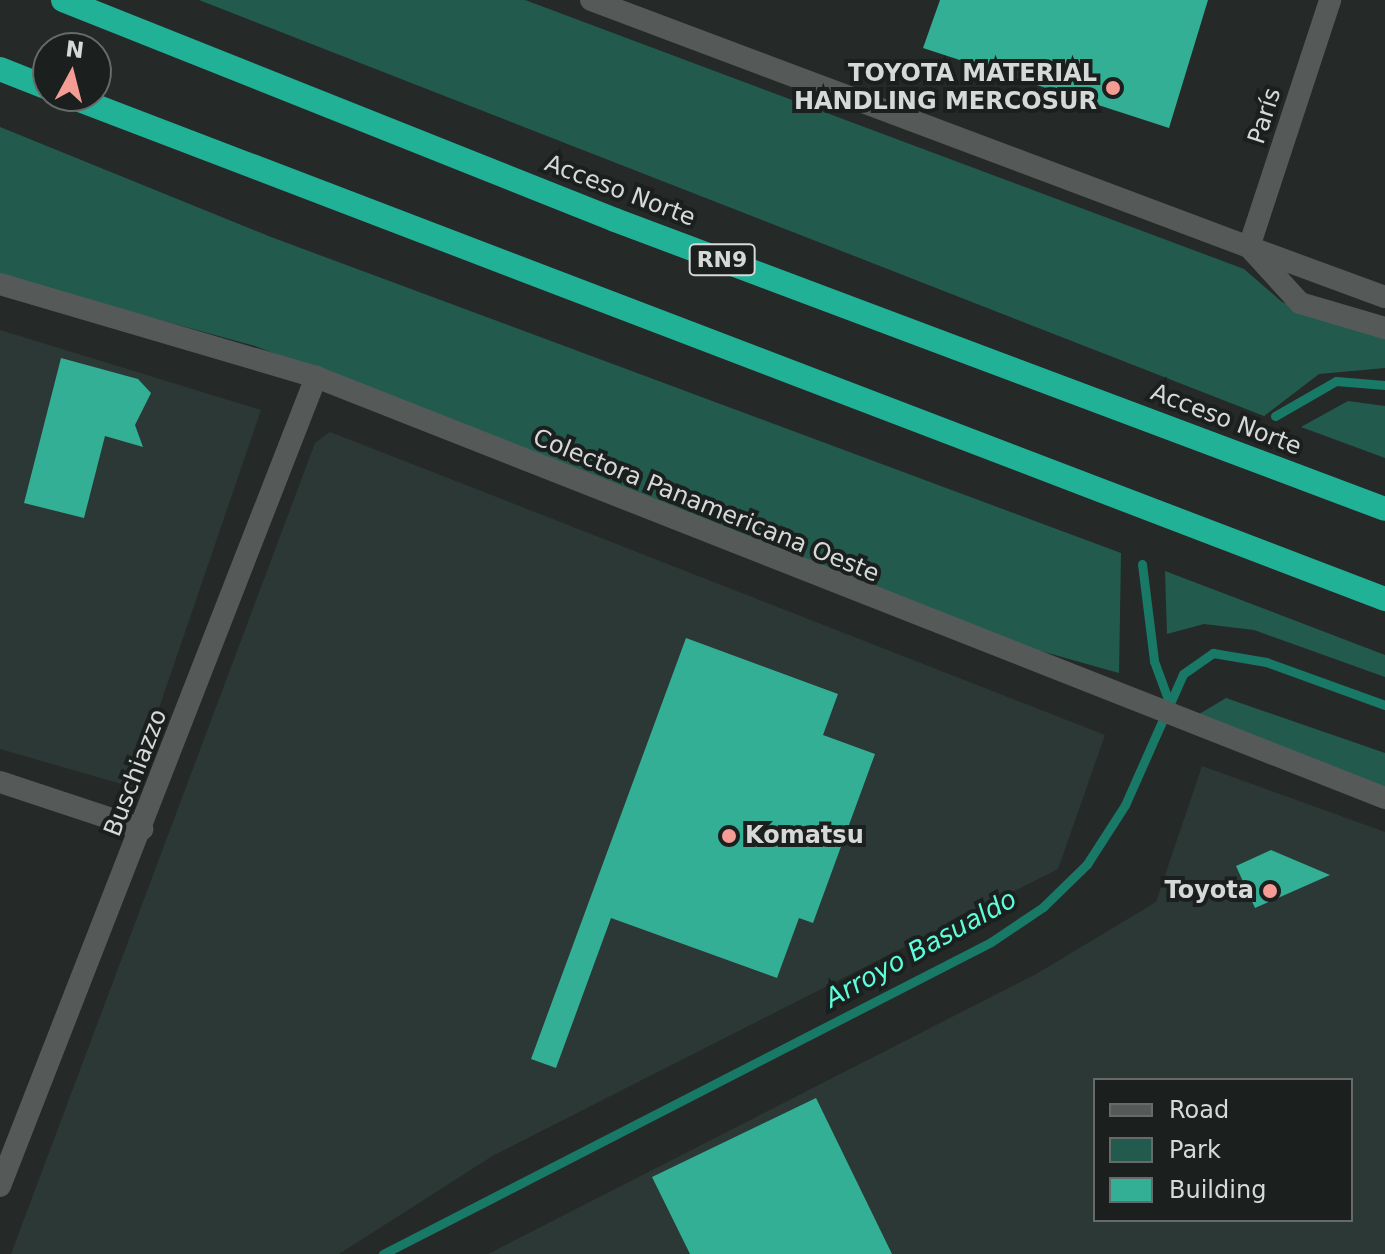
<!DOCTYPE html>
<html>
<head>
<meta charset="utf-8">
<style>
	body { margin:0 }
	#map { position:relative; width:1385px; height:1254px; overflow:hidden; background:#252a28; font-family:"DejaVu Sans",sans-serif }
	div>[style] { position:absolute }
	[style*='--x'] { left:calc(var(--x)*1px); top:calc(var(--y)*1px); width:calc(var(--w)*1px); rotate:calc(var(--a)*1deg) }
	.built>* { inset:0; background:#2c3835 }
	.green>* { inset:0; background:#225b4e }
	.stream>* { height:9px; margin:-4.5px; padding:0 4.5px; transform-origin:4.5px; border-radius:4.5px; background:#187966 }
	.building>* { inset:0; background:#33af95 }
	.minor>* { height:22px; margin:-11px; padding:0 11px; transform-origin:11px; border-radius:11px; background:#555a59 }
	.tertiary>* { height:22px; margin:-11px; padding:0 11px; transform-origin:11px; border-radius:11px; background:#555a59 }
	.secondary>* { height:22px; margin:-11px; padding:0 11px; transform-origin:11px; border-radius:11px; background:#555a59 }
	.motorway>* { height:24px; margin:-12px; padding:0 12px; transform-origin:12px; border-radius:12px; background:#20b196 }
	.dots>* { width:22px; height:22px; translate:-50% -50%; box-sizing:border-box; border:4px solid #1b201f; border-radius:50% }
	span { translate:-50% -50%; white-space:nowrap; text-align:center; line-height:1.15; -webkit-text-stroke:8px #1b201f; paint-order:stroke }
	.shield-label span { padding:2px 6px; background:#1b201f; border:2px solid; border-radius:6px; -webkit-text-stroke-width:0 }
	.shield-label { font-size:22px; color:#d6d9d8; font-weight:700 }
	.poi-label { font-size:24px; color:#d6d9d8; font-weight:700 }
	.right { translate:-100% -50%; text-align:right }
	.left { translate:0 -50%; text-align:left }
	.street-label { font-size:24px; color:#d6d9d8 }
	.water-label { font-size:26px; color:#5dfedb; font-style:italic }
	.legend { position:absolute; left:1093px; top:1078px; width:260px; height:144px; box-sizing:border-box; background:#1b201f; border:2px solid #666a69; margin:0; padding:10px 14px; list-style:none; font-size:24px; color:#d6d9d8 }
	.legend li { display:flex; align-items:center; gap:16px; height:40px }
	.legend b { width:40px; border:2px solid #666a69 }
	.north { position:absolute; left:32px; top:32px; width:80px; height:80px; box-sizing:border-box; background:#1b201f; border:2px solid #666a69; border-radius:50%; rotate:7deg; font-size:22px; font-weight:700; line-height:32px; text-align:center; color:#d6d9d8 }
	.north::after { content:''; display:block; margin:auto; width:28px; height:36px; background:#f59c94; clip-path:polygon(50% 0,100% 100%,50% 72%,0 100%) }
</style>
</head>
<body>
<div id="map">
	<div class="built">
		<div style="clip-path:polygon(0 330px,261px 410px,132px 787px,0 749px)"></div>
		<div style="clip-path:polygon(330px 432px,1105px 735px,1058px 869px,494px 1155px,339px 1254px,11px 1254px,315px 443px)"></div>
		<div style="clip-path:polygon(evenodd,1202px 766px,1385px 832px,1385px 1254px,488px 1254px,1038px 973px,1156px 902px,1202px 766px,1095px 1080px,1351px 1080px,1351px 1220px,1095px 1220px,1095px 1080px)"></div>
	</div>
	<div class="green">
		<div style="clip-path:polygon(199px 0,525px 0,1244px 269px,1282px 302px,1385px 339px,1385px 368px,1319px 374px,1264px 416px)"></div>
		<div style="clip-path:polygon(0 127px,271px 237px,1121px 553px,1119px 673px,995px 638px,255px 346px,0 276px)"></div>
		<div style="clip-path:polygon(1348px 401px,1385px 406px,1385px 458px,1301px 427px)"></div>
		<div style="clip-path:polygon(1165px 571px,1385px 655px,1385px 677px,1254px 630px,1204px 624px,1167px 634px)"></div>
		<div style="clip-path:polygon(1226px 698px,1385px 753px,1385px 787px,1196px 716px)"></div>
	</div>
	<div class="stream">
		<div style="--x:1275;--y:416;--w:70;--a:-29.8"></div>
		<div style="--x:1336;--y:381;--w:49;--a:4.7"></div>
		<div style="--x:1142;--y:564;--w:98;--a:82.9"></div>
		<div style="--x:1154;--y:661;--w:44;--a:69.9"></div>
		<div style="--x:383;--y:1254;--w:683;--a:-27.16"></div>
		<div style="--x:991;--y:942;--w:63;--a:-33.9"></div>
		<div style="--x:1043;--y:907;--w:62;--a:-44.3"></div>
		<div style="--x:1087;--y:864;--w:70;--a:-57.2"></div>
		<div style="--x:1125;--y:805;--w:143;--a:-66.1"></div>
		<div style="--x:1183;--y:674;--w:37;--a:-35"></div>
		<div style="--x:1213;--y:653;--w:54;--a:9.6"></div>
		<div style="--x:1266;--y:662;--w:127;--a:19.9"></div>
	</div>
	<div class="building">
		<div style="clip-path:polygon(940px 0,1208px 0,1169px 128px,923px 48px)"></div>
		<div style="clip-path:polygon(61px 358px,138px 379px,151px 393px,135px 425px,143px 447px,105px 436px,84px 518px,24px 503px)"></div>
		<div style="clip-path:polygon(686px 638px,838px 694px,823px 735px,875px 754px,813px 923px,799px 918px,777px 978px,611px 918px,556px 1068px,531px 1059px)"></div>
		<div style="clip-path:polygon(1271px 850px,1330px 875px,1255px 908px,1236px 866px)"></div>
		<div style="clip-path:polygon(816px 1098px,892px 1254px,690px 1254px,652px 1177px)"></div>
	</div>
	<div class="minor">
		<div style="--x:0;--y:782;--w:150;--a:18.3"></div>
		<div style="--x:0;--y:1186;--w:869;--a:-68.66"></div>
	</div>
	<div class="tertiary">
		<div style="--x:591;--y:0;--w:703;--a:20.58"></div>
		<div style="--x:1249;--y:247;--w:260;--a:-71.8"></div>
		<div style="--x:0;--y:284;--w:329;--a:16.4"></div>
		<div style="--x:316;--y:377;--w:1149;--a:21.5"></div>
	</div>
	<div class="secondary">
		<div style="--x:1249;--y:247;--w:76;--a:47.7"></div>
		<div style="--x:1300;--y:303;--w:89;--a:16.4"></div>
		<div style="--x:1249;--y:247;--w:145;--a:20.2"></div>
	</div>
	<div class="motorway">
		<div style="--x:63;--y:0;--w:594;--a:21.73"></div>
		<div style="--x:615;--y:220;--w:822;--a:20.57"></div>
		<div style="--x:0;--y:69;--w:52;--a:21.6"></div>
		<div style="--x:69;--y:96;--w:1409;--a:20.92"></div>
	</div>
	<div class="dots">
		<div style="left:1113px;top:88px;background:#f59c94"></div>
		<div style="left:729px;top:836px;background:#f59c94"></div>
		<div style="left:1270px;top:891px;background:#f59c94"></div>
	</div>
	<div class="shield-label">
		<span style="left:722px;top:260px">RN9</span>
	</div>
	<div class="poi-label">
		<span class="right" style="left:1097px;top:88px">TOYOTA MATERIAL<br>HANDLING MERCOSUR</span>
		<span class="left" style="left:745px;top:836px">Komatsu</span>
		<span class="right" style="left:1254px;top:891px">Toyota</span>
	</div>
	<div class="street-label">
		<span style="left:1265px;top:116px;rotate:-72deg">París</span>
		<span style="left:620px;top:191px;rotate:21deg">Acceso Norte</span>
		<span style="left:1226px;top:420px;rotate:21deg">Acceso Norte</span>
		<span style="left:706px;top:506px;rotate:22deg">Colectora Panamericana Oeste</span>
		<span style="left:136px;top:773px;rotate:-69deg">Buschiazzo</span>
	</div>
	<div class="water-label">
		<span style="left:921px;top:949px;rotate:-29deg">Arroyo Basualdo</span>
	</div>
	<ul class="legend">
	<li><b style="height:10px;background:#555a59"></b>Road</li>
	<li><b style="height:22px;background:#225b4e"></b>Park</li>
	<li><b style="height:22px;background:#33af95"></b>Building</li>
	</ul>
	<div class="north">N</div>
</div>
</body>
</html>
